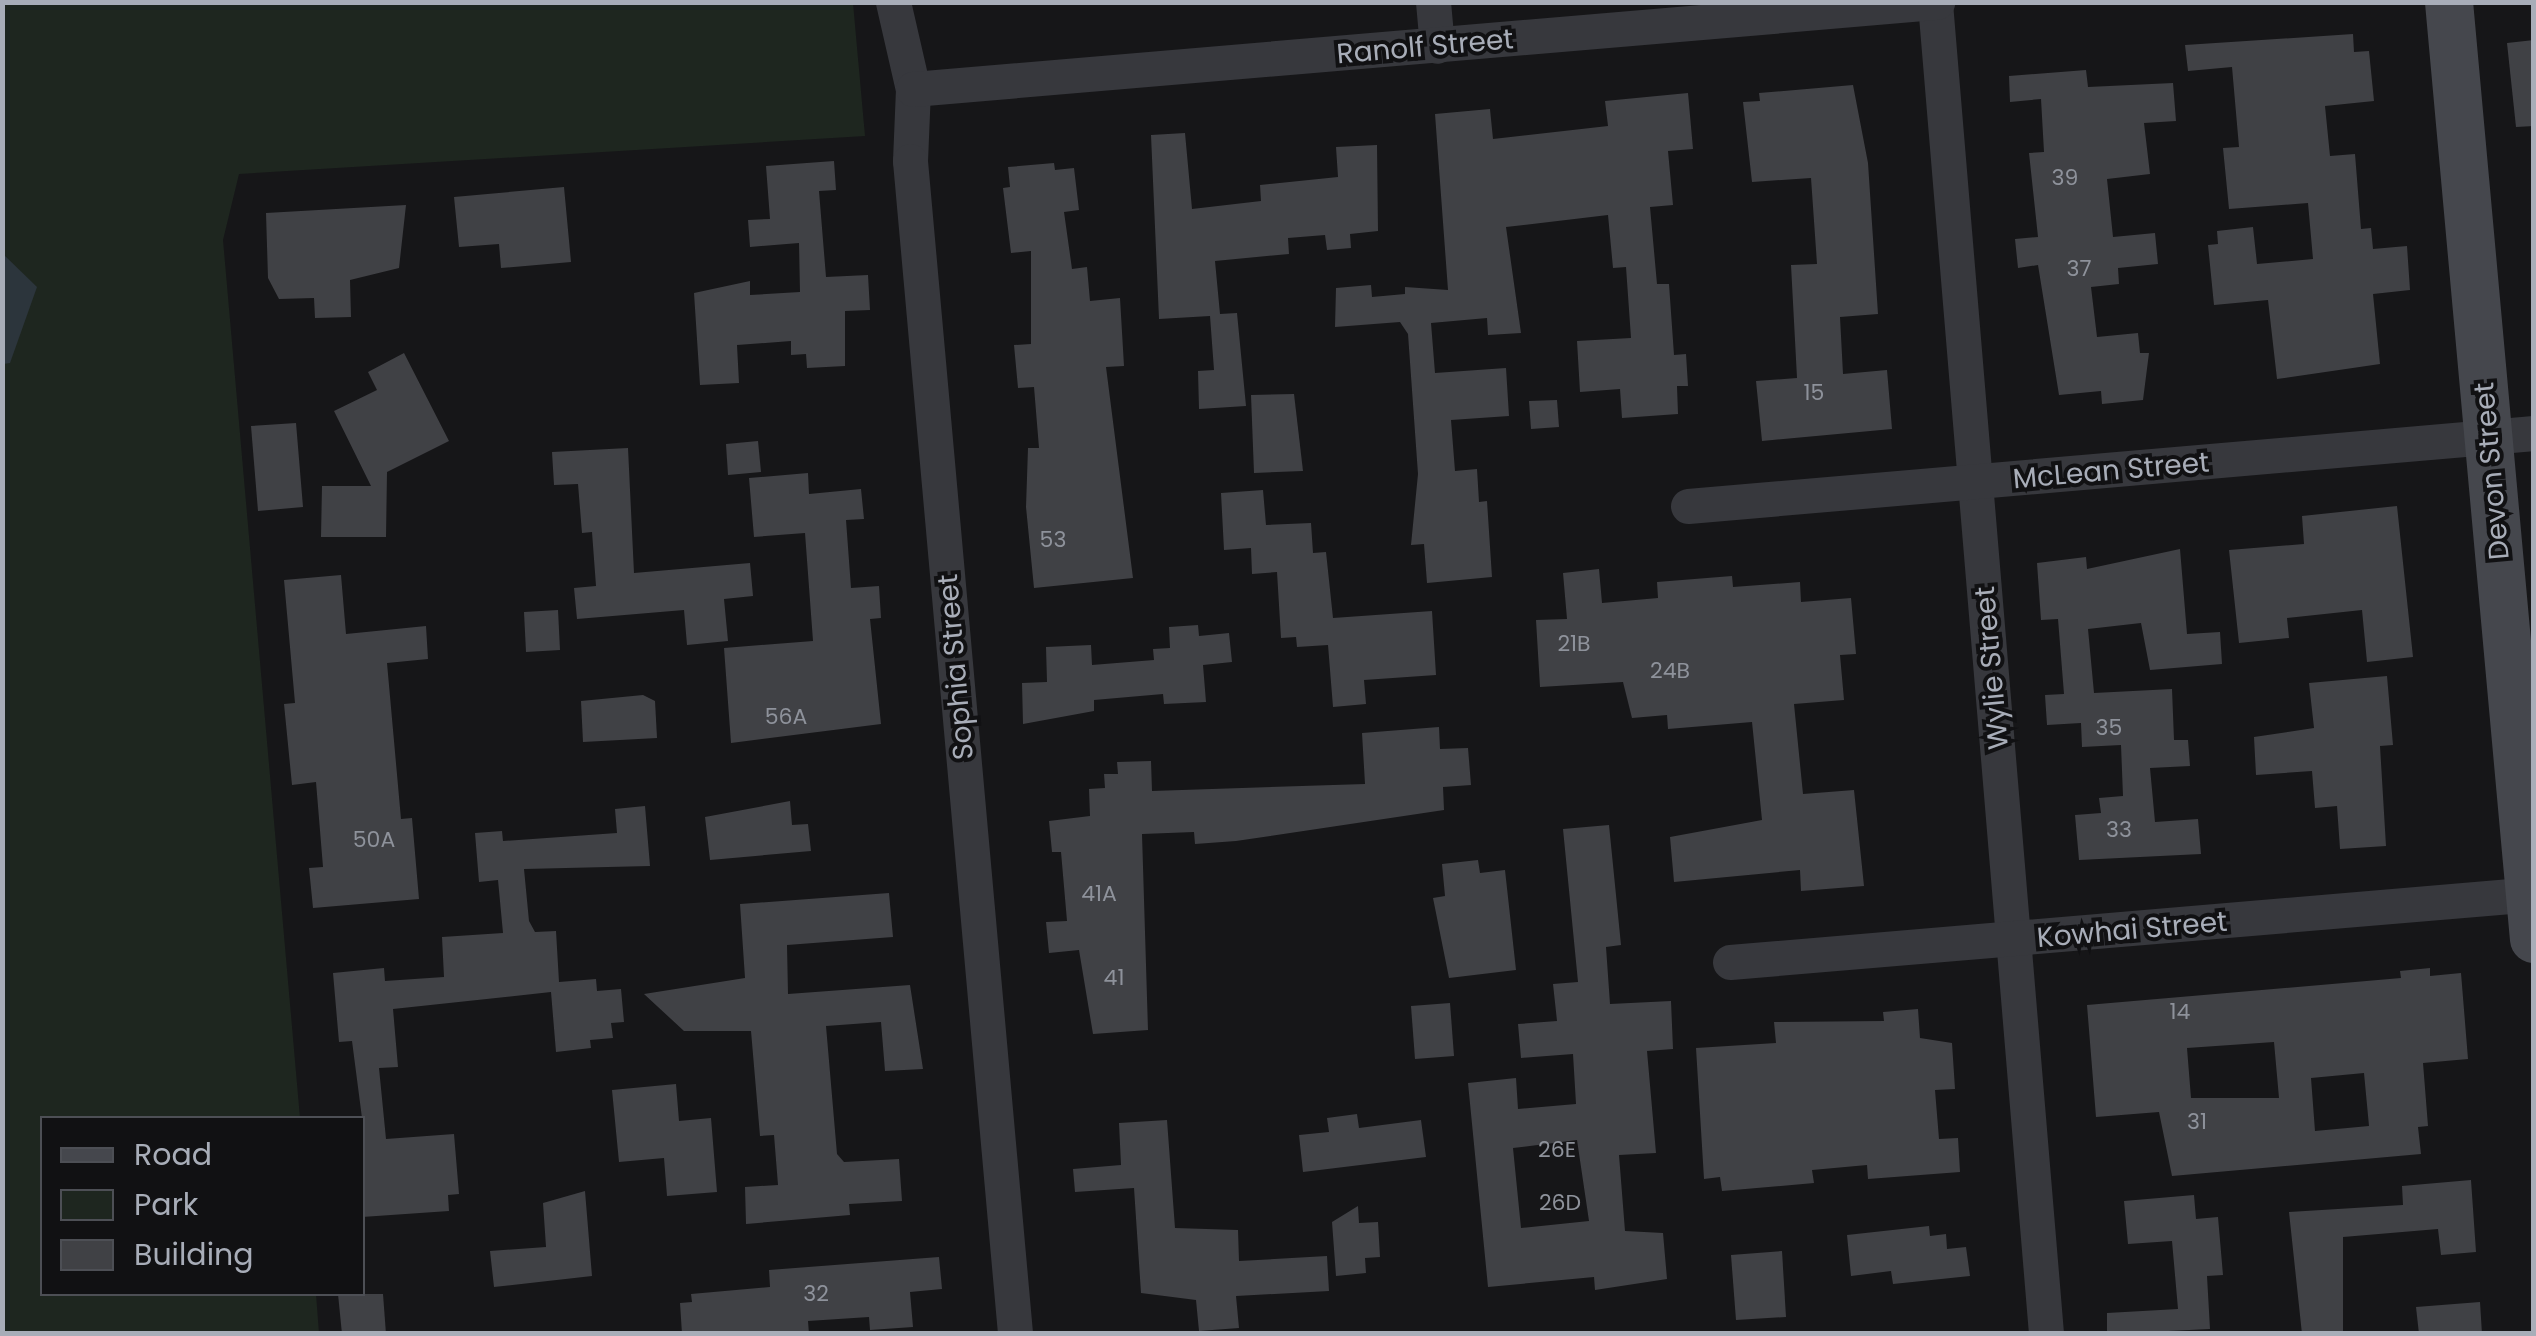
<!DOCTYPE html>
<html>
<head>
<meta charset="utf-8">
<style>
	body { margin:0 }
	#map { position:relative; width:2536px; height:1336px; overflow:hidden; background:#161618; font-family:Poppins,sans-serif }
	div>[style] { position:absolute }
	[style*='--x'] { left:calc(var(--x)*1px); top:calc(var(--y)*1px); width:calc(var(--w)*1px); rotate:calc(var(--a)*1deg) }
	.green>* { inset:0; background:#1e261f }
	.water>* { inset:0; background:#2c353c }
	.building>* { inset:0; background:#404145 }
	.street>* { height:35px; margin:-17.5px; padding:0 17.5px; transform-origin:17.5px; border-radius:17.5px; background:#37383d }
	.secondary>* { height:48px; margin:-24px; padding:0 24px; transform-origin:24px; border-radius:24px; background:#45474d }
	span { translate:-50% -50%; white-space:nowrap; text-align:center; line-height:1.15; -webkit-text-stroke:8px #111113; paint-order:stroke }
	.number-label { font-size:22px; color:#8e929b }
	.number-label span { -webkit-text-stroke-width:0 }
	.street-label { font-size:28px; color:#a8adb8 }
	.frame { position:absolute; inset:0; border:5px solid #a8adb8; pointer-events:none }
	.legend { position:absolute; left:40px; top:1116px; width:325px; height:180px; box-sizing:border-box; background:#111113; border:2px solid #4d4f55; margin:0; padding:12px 18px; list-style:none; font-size:30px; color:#a8adb8 }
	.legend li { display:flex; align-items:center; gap:20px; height:50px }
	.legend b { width:50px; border:2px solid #4d4f55 }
</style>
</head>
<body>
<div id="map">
	<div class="green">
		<div style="clip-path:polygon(3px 3px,853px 3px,865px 136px,239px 174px,223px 240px,300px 1118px,42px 1118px,42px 1294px,316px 1294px,319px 1333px,3px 1334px)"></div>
	</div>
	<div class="water">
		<div style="clip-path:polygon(2px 253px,37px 287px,10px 363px,3px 364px)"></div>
	</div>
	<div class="building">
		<div style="clip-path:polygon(2353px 34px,2354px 52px,2369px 51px,2374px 101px,2325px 106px,2330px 156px,2355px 154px,2361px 229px,2371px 228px,2373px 249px,2407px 246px,2410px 290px,2373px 294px,2380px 364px,2277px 379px,2268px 300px,2214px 305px,2208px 245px,2218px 244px,2217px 231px,2253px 227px,2257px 264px,2313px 259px,2308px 203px,2229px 209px,2223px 148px,2239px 147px,2232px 67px,2188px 71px,2185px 45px)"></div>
		<div style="clip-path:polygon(2534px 40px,2534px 126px,2516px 127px,2507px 43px)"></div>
		<div style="clip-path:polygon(2086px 70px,2088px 87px,2173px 83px,2176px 121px,2144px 123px,2150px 174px,2107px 179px,2113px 237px,2155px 233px,2158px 264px,2118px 268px,2119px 284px,2091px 287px,2097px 337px,2138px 333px,2140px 353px,2149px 353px,2143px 400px,2102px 404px,2101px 391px,2059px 395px,2038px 265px,2018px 268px,2015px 239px,2038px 237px,2029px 153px,2044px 152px,2041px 99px,2010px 102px,2009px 76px)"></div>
		<div style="clip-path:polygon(1853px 85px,1868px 163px,1878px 314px,1840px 317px,1843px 374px,1887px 370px,1892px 429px,1762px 441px,1756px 381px,1797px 378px,1791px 265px,1817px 264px,1811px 178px,1752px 182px,1743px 102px,1760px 101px,1759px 93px)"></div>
		<div style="clip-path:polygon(1688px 93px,1693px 149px,1668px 151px,1673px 205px,1650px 207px,1657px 284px,1669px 284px,1674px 355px,1686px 354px,1688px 386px,1677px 386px,1678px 414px,1622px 418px,1620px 389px,1580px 392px,1577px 341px,1631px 338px,1626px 267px,1613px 268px,1608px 215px,1506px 227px,1521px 333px,1488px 335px,1487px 318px,1431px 323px,1435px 373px,1506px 368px,1509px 416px,1451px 420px,1455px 471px,1477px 469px,1479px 502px,1487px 501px,1492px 577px,1427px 583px,1424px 544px,1411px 545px,1418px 474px,1408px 334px,1400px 322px,1335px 327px,1336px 288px,1371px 285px,1372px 297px,1405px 294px,1405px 287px,1448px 290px,1435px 114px,1490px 109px,1493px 139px,1608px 126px,1605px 101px)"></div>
		<div style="clip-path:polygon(1185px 133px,1192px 209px,1261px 201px,1260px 185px,1338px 177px,1336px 147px,1377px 145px,1378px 231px,1350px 234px,1351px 248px,1327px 250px,1325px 235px,1288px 238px,1289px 254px,1215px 261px,1220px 314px,1237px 313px,1246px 406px,1199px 409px,1198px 371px,1214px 370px,1210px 316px,1159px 319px,1151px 135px)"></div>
		<div style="clip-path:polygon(834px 161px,836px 190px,819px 191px,826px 277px,868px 275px,870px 310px,845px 311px,845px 366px,807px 368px,806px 354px,791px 355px,791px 341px,737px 345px,739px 383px,700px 385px,694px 293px,750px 281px,750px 295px,800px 292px,799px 243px,750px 247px,748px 220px,770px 219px,766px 166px)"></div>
		<div style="clip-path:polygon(1054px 163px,1055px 170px,1074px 168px,1079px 210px,1064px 212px,1072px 269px,1087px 267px,1090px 301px,1120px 298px,1124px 366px,1106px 367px,1133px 578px,1034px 588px,1026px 507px,1028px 448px,1039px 448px,1034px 387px,1018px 388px,1014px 345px,1031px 344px,1031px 251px,1011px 253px,1003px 188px,1010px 187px,1008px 167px)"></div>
		<div style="clip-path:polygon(564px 187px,571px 262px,501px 268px,499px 244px,459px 247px,454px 197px)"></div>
		<div style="clip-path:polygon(406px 205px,399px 268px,350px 280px,351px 317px,315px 318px,314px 298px,279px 299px,268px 278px,266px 213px)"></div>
		<div style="clip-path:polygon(404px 353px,449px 441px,387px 472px,386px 537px,321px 537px,322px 486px,371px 486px,334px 411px,377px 390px,368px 372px)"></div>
		<div style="clip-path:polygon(1294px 394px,1303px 471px,1254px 473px,1251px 395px)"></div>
		<div style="clip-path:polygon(1557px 400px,1559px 427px,1531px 429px,1529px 401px)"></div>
		<div style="clip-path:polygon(296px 423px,303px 507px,258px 511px,251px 426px)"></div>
		<div style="clip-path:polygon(758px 441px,761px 472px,728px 475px,726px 444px)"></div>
		<div style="clip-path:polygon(628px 448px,634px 573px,750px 563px,753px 596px,724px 599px,728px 641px,687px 645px,684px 610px,577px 619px,574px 588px,596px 586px,592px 532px,582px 533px,578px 484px,554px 485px,552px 452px)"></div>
		<div style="clip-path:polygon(808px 473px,809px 494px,861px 489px,864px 519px,846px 520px,851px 588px,879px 586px,881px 618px,870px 619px,881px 724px,731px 743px,724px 648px,813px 641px,805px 533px,754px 537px,749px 478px)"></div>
		<div style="clip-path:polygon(1263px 490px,1266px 525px,1311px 523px,1313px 553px,1326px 552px,1333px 618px,1432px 611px,1436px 675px,1364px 680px,1366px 704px,1333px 707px,1328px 645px,1297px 647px,1296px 637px,1281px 638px,1277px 572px,1252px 574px,1251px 548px,1224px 550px,1221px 493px)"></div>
		<div style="clip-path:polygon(2397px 506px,2413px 657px,2367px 662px,2362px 610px,2287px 618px,2289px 638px,2239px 643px,2229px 550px,2304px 544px,2302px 516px)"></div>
		<div style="clip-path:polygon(2180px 549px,2187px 634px,2220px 632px,2222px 664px,2150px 670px,2141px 623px,2088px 629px,2094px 693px,2172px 689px,2174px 740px,2188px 740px,2190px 766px,2150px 768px,2155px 822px,2198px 819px,2201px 854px,2079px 860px,2075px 815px,2101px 813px,2099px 798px,2123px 796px,2121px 745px,2082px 747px,2081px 723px,2047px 725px,2045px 695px,2064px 694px,2058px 619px,2041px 620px,2037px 563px,2086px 557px,2087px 569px)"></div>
		<div style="clip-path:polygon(1599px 569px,1602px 603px,1658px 598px,1657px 582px,1732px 576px,1733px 587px,1800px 582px,1801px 602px,1851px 598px,1856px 654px,1840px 655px,1844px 700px,1794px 704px,1803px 794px,1854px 790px,1864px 886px,1801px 891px,1800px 870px,1674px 882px,1670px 837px,1762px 820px,1752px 722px,1668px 729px,1667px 715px,1632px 718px,1623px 682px,1540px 687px,1536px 620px,1567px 619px,1563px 573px)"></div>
		<div style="clip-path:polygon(341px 575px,346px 634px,426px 626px,428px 659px,387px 663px,401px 819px,412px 818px,419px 899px,313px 908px,309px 868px,323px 867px,316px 782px,292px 785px,284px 704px,295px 703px,284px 580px)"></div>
		<div style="clip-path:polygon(558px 610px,560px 650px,526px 652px,524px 612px)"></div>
		<div style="clip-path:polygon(1198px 625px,1199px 636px,1229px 633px,1232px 662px,1203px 665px,1206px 702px,1164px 704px,1163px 694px,1094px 700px,1094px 711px,1023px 724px,1022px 683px,1047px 682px,1046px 647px,1091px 645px,1092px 665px,1154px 660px,1153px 649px,1170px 648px,1169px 627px)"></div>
		<div style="clip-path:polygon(2387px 676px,2393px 745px,2380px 746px,2386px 846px,2340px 849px,2337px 806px,2315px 808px,2312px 771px,2256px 775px,2254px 737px,2314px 728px,2309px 683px)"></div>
		<div style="clip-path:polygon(643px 695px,655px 701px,657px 738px,583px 742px,581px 701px)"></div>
		<div style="clip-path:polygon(1439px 727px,1440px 749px,1468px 748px,1471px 785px,1443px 787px,1444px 810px,1236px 841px,1195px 844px,1194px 832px,1142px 834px,1148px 1030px,1093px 1034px,1079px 950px,1049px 953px,1046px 922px,1067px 921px,1061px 852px,1052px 852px,1049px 821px,1090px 816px,1089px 789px,1105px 788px,1104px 774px,1118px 774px,1117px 762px,1151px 761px,1152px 791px,1365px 784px,1362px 733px)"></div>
		<div style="clip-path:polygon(790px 801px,792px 825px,808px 824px,811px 851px,710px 860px,705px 817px)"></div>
		<div style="clip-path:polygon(645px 806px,650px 866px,524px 869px,529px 921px,535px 932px,556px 931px,559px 982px,596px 979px,597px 991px,621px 989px,624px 1022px,611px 1023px,613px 1038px,590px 1040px,591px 1048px,556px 1052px,551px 992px,393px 1009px,398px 1067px,379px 1068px,386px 1139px,454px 1134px,459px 1194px,448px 1195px,449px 1211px,362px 1217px,362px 1118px,352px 1041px,339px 1042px,333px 973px,384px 968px,385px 981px,444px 977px,442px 937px,503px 933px,498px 880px,479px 882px,475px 833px,502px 831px,503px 841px,617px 833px,615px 809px)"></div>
		<div style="clip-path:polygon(evenodd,1609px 825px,1621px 945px,1606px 947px,1610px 1004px,1671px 1001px,1673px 1049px,1647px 1051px,1656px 1153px,1619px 1155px,1625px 1231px,1663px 1233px,1667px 1279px,1595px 1290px,1594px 1277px,1488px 1287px,1468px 1083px,1516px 1078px,1518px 1109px,1576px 1104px,1573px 1054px,1521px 1058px,1518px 1024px,1557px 1021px,1553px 984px,1578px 982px,1563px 829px,1609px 825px,1577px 1140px,1589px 1221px,1521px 1228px,1513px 1148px,1577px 1140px)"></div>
		<div style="clip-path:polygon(1478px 860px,1480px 873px,1505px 870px,1516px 970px,1449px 978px,1433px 898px,1445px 896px,1442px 864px)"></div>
		<div style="clip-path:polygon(889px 893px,893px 937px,787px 945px,788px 994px,910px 985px,923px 1069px,885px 1071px,881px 1022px,826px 1026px,837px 1154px,844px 1162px,899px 1159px,902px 1201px,849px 1204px,850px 1215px,746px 1224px,745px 1187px,778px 1185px,774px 1135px,760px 1136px,751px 1031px,684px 1031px,644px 994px,745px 978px,740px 904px)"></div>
		<div style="clip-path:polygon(evenodd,2430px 968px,2430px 976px,2461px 973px,2468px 1059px,2423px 1063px,2428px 1126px,2418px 1127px,2421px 1154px,2172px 1176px,2159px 1112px,2096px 1117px,2087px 1005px,2401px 978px,2400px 971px,2430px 968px,2274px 1042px,2279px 1098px,2191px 1098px,2187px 1048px,2274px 1042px,2430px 968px,2364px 1073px,2369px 1126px,2315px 1131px,2311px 1078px,2364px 1073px)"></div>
		<div style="clip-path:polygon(1450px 1003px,1454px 1056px,1415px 1059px,1411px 1006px)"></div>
		<div style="clip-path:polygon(1918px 1009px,1920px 1038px,1952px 1043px,1955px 1089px,1935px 1090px,1939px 1139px,1958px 1138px,1960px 1172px,1868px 1179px,1867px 1165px,1812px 1170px,1814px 1183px,1722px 1191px,1720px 1177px,1704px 1179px,1696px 1048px,1776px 1043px,1774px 1022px,1884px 1021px,1883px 1012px)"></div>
		<div style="clip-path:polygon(676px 1084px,679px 1121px,711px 1118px,717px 1192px,667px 1196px,664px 1158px,619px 1162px,612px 1090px)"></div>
		<div style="clip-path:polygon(1357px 1114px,1359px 1128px,1421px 1120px,1426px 1157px,1303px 1172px,1299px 1135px,1329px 1132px,1327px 1118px)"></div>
		<div style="clip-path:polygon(1167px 1120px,1175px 1228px,1238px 1230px,1239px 1261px,1327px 1256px,1329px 1291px,1236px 1296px,1239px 1328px,1199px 1331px,1196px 1300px,1141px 1293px,1134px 1188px,1075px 1192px,1073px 1169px,1121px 1165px,1119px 1123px)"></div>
		<div style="clip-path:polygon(2471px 1180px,2476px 1252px,2441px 1255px,2438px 1229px,2343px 1237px,2343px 1334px,2302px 1334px,2289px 1212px,2403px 1205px,2402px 1186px)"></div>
		<div style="clip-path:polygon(585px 1191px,592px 1276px,494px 1287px,490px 1251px,546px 1247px,543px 1203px)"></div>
		<div style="clip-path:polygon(2194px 1195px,2196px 1219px,2218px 1217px,2223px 1275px,2207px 1276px,2210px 1329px,2107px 1334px,2107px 1313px,2178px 1309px,2172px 1241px,2128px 1244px,2124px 1201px)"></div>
		<div style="clip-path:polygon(1358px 1206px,1359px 1223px,1378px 1222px,1380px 1257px,1365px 1258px,1366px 1273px,1336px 1276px,1332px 1222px)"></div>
		<div style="clip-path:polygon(1929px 1226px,1930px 1236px,1946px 1234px,1947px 1249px,1966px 1247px,1970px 1276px,1893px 1284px,1891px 1271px,1851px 1276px,1847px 1235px)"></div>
		<div style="clip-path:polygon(1782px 1251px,1786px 1317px,1736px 1320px,1731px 1255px)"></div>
		<div style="clip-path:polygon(939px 1257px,942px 1289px,910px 1292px,913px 1327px,870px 1330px,869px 1317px,808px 1321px,809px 1334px,682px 1334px,680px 1303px,692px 1302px,691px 1294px,770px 1287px,769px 1270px)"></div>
		<div style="clip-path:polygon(338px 1294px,383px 1294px,386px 1334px,342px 1334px)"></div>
		<div style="clip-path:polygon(2480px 1302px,2482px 1334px,2419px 1334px,2416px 1307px)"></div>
	</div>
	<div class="street">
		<div style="--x:893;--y:2;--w:89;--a:77.1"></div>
		<div style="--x:913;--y:89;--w:72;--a:92.4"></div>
		<div style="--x:910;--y:161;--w:1178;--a:84.88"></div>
		<div style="--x:1433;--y:2;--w:44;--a:84.8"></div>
		<div style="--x:1935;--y:3;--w:1336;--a:85.23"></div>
		<div style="--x:913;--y:89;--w:1028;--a:-4.86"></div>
		<div style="--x:1688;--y:506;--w:849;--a:-4.93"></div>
		<div style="--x:1730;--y:962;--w:807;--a:-4.83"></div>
	</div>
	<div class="secondary">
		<div style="--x:2449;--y:2;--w:941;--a:84.82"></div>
	</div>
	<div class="number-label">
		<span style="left:2065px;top:178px">39</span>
		<span style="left:2079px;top:269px">37</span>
		<span style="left:1814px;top:393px">15</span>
		<span style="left:1053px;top:540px">53</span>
		<span style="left:1574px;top:644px">21B</span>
		<span style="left:1670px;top:671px">24B</span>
		<span style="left:786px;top:717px">56A</span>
		<span style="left:2109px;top:728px">35</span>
		<span style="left:2119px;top:830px">33</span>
		<span style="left:374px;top:840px">50A</span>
		<span style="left:1099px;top:894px">41A</span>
		<span style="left:1114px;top:978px">41</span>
		<span style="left:2180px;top:1012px">14</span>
		<span style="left:2197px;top:1122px">31</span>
		<span style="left:1557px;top:1150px">26E</span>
		<span style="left:1560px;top:1203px">26D</span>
		<span style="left:816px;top:1294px">32</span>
	</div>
	<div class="street-label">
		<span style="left:1425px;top:47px;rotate:-5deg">Ranolf Street</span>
		<span style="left:2111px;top:471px;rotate:-5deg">McLean Street</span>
		<span style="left:2492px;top:471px;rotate:-95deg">Devon Street</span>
		<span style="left:956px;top:667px;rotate:-95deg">Sophia Street</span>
		<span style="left:1992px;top:668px;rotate:-95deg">Wylie Street</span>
		<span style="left:2132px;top:930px;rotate:-5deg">Kowhai Street</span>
	</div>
	<div class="frame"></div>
	<ul class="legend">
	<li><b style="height:12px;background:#45474d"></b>Road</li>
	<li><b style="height:28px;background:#1e261f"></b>Park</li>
	<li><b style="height:28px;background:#404145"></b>Building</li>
	</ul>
</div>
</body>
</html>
